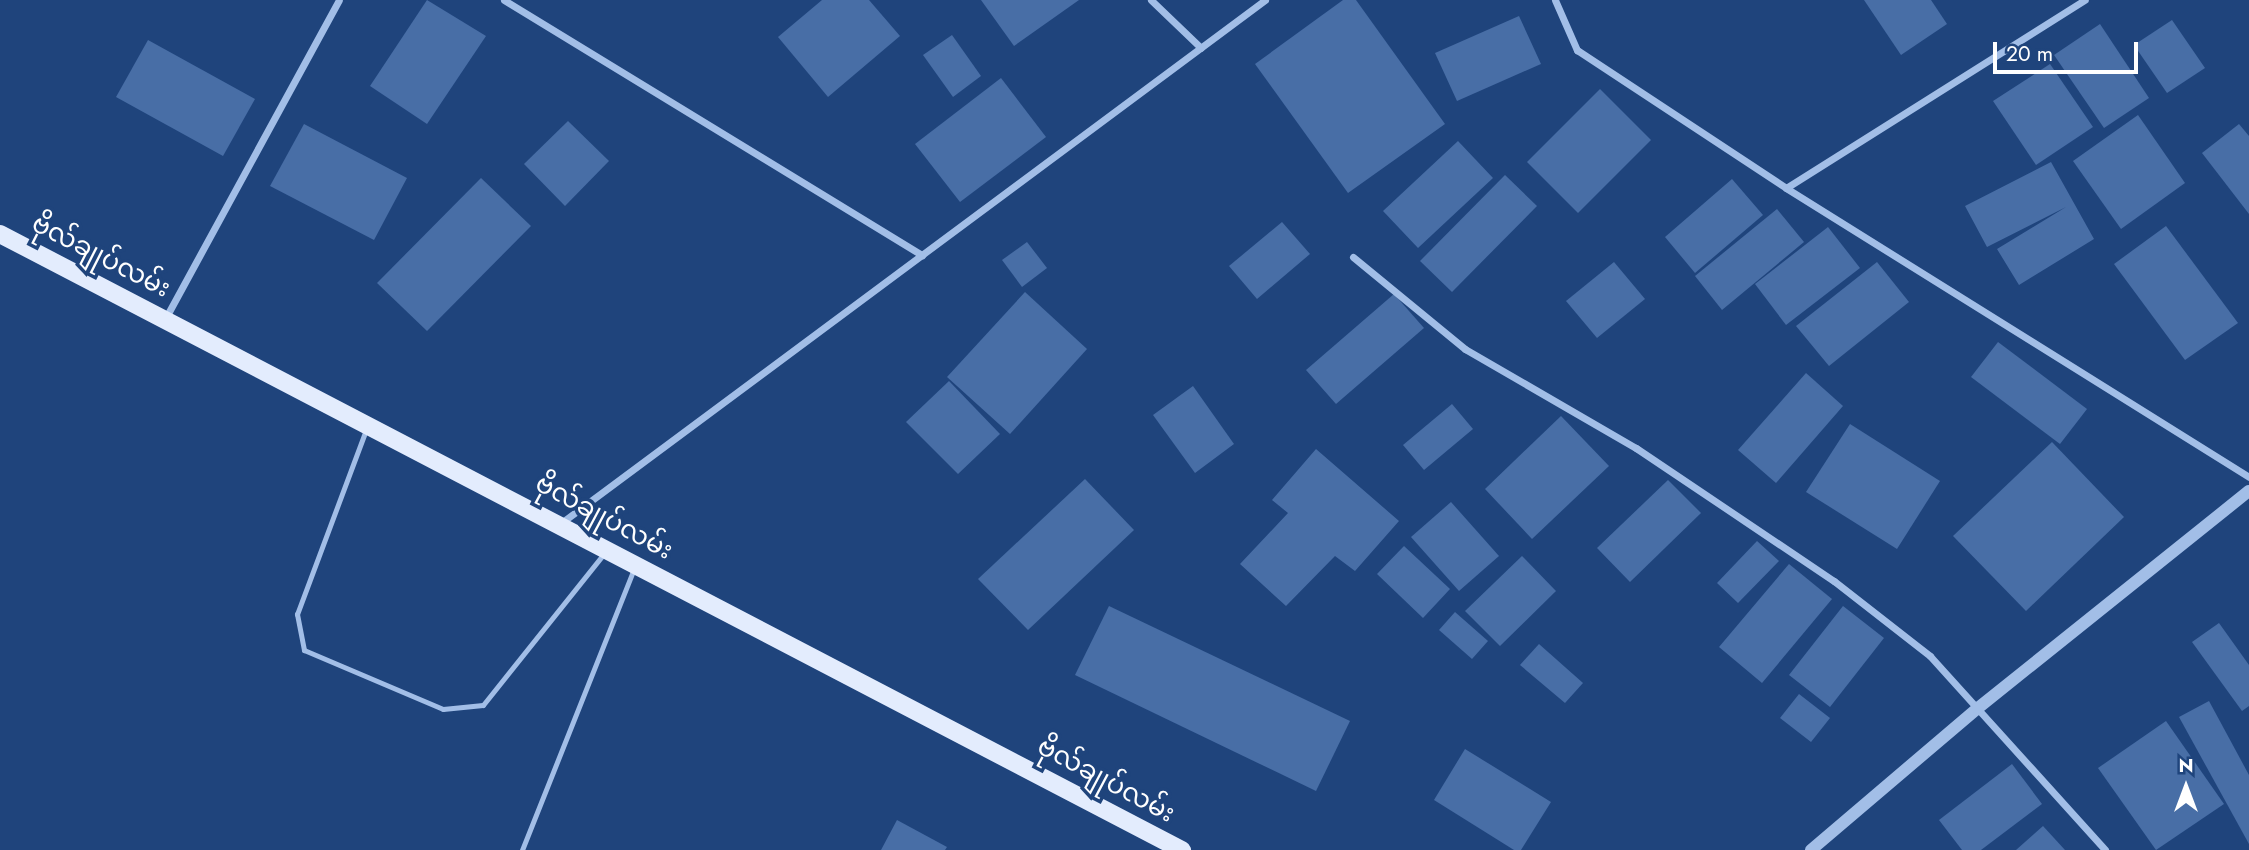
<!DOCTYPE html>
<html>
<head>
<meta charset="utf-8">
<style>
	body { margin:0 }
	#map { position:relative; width:2249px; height:850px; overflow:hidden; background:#1f447c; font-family:Jost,"Noto Sans Myanmar",sans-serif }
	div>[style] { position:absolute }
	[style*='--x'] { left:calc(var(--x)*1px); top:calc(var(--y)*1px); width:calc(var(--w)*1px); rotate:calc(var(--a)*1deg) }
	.building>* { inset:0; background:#486ea6 }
	.service>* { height:5px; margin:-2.5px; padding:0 2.5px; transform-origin:2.5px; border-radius:2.5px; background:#a2bee7 }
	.minor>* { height:7px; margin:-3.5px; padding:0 3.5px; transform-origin:3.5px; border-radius:3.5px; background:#a2bee7 }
	.tertiary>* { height:12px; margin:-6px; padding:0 6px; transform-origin:6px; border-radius:6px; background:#a2bee7 }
	.primary>* { height:18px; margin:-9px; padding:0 9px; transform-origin:9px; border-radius:9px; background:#e3ecfd }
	span { translate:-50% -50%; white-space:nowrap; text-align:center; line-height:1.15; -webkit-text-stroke:7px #1f447c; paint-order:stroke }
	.street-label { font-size:26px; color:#fff }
	.north { position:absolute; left:2151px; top:752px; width:70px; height:70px; -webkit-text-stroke:5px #1f447c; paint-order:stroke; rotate:0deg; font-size:19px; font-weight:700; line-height:28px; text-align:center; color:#fff }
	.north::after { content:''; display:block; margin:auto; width:24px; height:32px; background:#fff; clip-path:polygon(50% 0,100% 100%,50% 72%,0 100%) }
	.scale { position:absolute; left:1993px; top:42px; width:145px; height:32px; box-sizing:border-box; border:4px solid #fff; border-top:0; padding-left:9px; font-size:21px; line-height:24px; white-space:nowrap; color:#fff; -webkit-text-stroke:5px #1f447c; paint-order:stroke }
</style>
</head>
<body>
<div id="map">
	<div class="building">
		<div style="clip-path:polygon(427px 0,486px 36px,427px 124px,370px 86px)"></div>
		<div style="clip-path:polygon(822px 0,869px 0,900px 36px,828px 97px,778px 37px)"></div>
		<div style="clip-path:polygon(981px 0,1079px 0,1014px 46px)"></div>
		<div style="clip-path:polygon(1343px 0,1356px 0,1445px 124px,1348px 193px,1255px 64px)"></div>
		<div style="clip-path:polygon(1864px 0,1931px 0,1947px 24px,1901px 55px)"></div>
		<div style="clip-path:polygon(1519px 16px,1541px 64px,1457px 101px,1435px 53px)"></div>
		<div style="clip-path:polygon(2172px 20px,2205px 68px,2167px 93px,2134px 45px)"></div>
		<div style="clip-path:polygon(2100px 24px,2149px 98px,2104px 128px,2054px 55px)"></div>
		<div style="clip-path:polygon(952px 35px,981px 76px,953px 97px,923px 55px)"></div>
		<div style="clip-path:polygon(148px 40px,255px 99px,223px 156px,116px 97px)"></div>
		<div style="clip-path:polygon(2050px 64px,2093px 127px,2036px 165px,1993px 101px)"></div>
		<div style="clip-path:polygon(1001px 78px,1046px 137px,960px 202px,915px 144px)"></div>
		<div style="clip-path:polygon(1600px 89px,1651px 140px,1578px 213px,1527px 162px)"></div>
		<div style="clip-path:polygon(2138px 115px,2185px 183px,2121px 229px,2073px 161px)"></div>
		<div style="clip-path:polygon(568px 121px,609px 161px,565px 206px,524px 164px)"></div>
		<div style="clip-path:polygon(304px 124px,407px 178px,374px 240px,270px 186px)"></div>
		<div style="clip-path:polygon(2239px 124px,2249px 136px,2249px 214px,2202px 153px)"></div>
		<div style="clip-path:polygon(1458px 141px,1493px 178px,1418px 248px,1383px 211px)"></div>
		<div style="clip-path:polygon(2051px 162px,2094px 239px,2019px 285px,1997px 249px,2066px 207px,1987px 247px,1965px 206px)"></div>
		<div style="clip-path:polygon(1505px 175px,1537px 206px,1452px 292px,1420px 261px)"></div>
		<div style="clip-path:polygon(481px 178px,531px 226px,427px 331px,377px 283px)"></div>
		<div style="clip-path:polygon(1732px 179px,1763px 215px,1695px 273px,1665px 237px)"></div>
		<div style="clip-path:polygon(1777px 209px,1804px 242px,1722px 310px,1695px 276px)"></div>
		<div style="clip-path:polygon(1282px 222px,1310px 254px,1257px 299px,1229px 266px)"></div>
		<div style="clip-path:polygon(2166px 226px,2238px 323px,2185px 360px,2114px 264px)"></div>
		<div style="clip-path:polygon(1828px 227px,1860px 268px,1786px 325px,1755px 284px)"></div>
		<div style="clip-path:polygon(1027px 242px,1047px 268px,1022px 287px,1002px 260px)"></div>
		<div style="clip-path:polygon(1614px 262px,1645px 299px,1597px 338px,1566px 301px)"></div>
		<div style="clip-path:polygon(1877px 262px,1909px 302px,1829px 366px,1796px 326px)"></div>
		<div style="clip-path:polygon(1025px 292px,1087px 349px,1010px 434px,947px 377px)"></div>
		<div style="clip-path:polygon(1394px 294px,1424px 328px,1336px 404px,1306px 370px)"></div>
		<div style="clip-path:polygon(1998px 342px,2087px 409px,2060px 444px,1971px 377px)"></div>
		<div style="clip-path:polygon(1806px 373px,1843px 406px,1776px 483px,1738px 450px)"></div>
		<div style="clip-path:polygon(949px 381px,1000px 434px,958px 474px,906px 422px)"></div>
		<div style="clip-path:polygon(1193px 386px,1234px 444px,1195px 473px,1153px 415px)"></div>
		<div style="clip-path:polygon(1452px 404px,1473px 429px,1424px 470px,1403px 445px)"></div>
		<div style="clip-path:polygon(1561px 416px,1609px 466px,1532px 539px,1485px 489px)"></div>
		<div style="clip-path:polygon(1850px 424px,1940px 481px,1897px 549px,1806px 492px)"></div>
		<div style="clip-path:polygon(2052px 442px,2124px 517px,2026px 611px,1953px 536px)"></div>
		<div style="clip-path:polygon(1316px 449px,1399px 521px,1355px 571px,1335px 556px,1286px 606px,1240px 564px,1288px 513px,1272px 500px)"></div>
		<div style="clip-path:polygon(1085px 479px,1134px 530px,1028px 630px,978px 579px)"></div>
		<div style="clip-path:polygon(1668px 480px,1701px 513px,1630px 582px,1597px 548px)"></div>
		<div style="clip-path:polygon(1451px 502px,1499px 556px,1459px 591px,1411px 537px)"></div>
		<div style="clip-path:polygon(1757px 541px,1779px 561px,1738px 603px,1717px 583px)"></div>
		<div style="clip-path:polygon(1404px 546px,1450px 589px,1423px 618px,1377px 574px)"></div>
		<div style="clip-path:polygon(1522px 556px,1556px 591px,1500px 646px,1465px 611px)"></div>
		<div style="clip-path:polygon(1789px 564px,1832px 599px,1762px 683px,1719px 647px)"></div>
		<div style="clip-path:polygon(1109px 606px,1350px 721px,1316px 791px,1075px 675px)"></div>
		<div style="clip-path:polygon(1843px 606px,1884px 638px,1830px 707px,1789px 675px)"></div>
		<div style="clip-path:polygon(1455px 612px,1488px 641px,1472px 659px,1439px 630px)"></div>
		<div style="clip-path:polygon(2219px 623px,2249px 665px,2249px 706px,2242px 711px,2192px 642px)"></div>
		<div style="clip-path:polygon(1539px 644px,1583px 683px,1565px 703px,1520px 665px)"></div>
		<div style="clip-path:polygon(1799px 694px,1830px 718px,1811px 742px,1780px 718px)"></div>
		<div style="clip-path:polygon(2209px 701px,2249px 775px,2249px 844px,2179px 717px)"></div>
		<div style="clip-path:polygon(2166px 721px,2224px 804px,2156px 850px,2098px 768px)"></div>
		<div style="clip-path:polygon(1465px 749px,1551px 802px,1521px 850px,1514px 850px,1434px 800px)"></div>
		<div style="clip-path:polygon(2012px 764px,2042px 804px,1981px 850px,1962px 850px,1939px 820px)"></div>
		<div style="clip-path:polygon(897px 820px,947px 847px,945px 850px,881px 850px)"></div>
		<div style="clip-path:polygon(2043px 826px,2065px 850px,2016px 850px)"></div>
	</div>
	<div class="service">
		<div style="--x:367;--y:427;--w:200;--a:110.5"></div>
		<div style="--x:297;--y:614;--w:37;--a:79"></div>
		<div style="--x:304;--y:650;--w:151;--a:23"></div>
		<div style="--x:443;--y:709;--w:40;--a:-5.7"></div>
		<div style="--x:483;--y:705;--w:196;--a:-51.4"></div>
		<div style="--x:522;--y:850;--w:302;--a:-68.3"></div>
	</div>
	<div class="minor">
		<div style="--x:504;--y:0;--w:490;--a:31.4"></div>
		<div style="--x:1151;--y:0;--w:69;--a:43.8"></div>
		<div style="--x:1555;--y:0;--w:55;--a:66.3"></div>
		<div style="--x:1577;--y:50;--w:250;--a:33.4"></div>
		<div style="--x:1786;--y:188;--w:546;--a:31.97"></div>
		<div style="--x:1786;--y:188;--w:353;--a:-32.2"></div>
		<div style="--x:1353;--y:257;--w:145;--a:39.4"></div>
		<div style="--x:1465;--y:349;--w:198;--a:30.1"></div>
		<div style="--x:1636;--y:448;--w:239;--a:33.9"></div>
		<div style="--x:1834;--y:581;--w:122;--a:38"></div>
		<div style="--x:1930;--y:656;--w:261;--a:47.9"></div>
		<div style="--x:165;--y:319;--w:363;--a:-61.4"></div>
		<div style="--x:561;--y:523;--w:877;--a:-36.61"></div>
	</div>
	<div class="tertiary">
		<div style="--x:1811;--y:850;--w:219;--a:-40.4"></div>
		<div style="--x:1978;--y:708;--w:347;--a:-38.7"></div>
	</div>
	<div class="primary">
		<div style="--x:0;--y:234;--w:1333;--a:27.53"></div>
	</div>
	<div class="street-label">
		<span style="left:101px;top:256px;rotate:27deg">ဗိုလ်ချုပ်လမ်း</span>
		<span style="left:604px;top:517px;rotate:28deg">ဗိုလ်ချုပ်လမ်း</span>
		<span style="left:1106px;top:780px;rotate:28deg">ဗိုလ်ချုပ်လမ်း</span>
	</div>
	<div class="north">N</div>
	<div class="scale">20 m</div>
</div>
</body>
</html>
